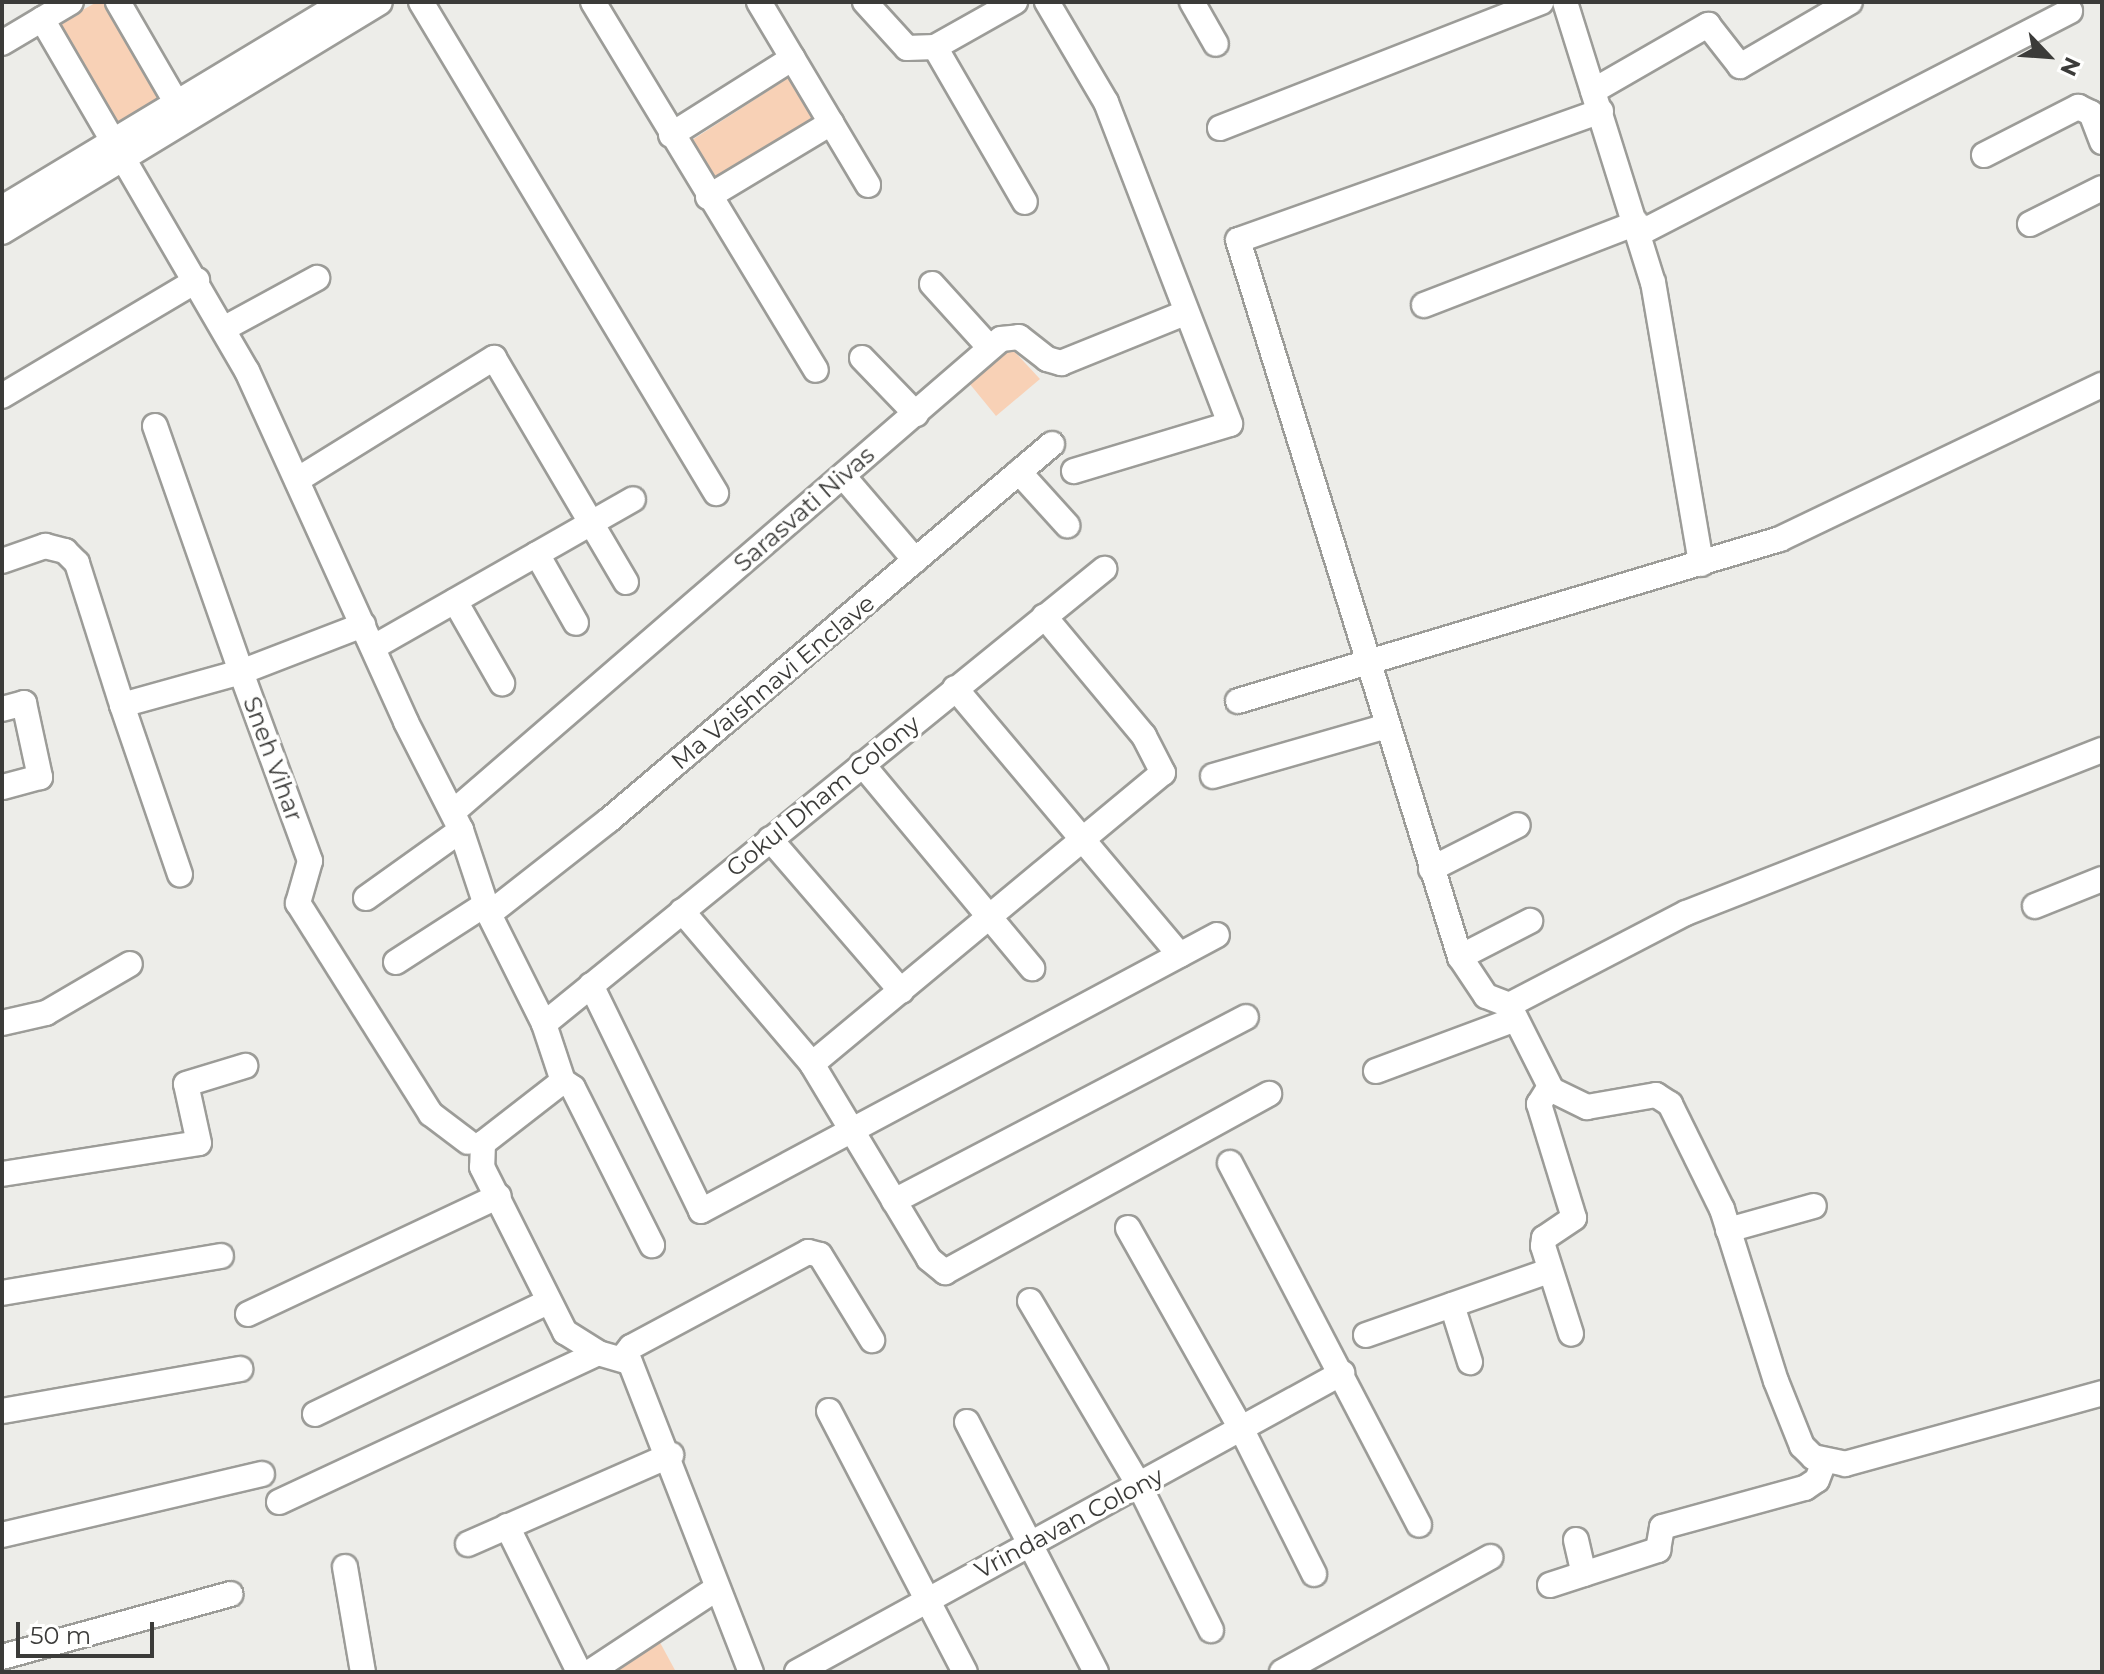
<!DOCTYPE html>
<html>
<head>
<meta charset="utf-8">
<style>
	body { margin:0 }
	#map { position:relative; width:2104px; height:1674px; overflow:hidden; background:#edede9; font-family:Montserrat,sans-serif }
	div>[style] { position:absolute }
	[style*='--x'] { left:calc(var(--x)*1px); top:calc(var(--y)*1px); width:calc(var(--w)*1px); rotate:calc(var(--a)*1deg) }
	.green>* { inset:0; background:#f8d1b6 }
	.roads { filter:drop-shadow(2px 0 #9c9c98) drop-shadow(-2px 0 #9c9c98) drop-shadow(0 2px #9c9c98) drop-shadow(0 -2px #9c9c98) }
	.minor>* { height:24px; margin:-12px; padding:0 12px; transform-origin:12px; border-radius:12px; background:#fff }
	span { translate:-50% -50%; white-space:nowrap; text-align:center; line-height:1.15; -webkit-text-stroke:7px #fffffe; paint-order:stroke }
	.street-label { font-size:24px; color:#3b3b39 }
	.frame { position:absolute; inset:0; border:4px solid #3b3b39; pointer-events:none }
	.north { position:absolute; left:2008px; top:16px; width:80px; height:80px; -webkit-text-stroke:6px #fffffe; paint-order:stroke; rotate:115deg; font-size:22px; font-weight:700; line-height:32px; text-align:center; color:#3b3b39 }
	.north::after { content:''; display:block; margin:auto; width:28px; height:36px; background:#3b3b39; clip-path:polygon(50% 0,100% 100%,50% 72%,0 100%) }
	.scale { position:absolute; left:16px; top:1622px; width:138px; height:36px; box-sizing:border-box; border:4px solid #3b3b39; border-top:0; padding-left:10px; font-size:24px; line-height:28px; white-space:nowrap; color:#3b3b39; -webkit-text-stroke:6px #fffffe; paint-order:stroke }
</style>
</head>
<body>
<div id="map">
	<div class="green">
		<div style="clip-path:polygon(97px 2px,109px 2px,164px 97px,119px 126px,59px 23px)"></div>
		<div style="clip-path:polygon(788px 78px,814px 118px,713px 182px,689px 142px)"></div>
		<div style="clip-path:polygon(1011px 348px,1040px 379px,996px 416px,969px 383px)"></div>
		<div style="clip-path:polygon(657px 1637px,676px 1672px,602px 1672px)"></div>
	</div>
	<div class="roads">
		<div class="minor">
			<div style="--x:118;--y:2;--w:129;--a:59.9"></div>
			<div style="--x:421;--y:2;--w:573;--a:59"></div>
			<div style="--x:593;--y:2;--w:430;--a:58.8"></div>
			<div style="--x:759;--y:2;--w:213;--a:59.2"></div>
			<div style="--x:865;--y:2;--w:62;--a:47.6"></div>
			<div style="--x:907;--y:48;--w:28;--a:-2"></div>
			<div style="--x:935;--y:47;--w:92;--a:-29.4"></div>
			<div style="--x:1047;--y:2;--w:116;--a:59.5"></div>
			<div style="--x:1106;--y:102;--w:345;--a:68.9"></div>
			<div style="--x:1230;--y:424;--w:163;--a:163.2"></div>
			<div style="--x:1192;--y:2;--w:48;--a:60.3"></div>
			<div style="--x:1565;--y:2;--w:294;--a:72.6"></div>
			<div style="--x:1653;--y:282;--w:286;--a:80.3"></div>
			<div style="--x:42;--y:19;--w:407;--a:59.8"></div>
			<div style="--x:247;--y:371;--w:385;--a:65.6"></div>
			<div style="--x:406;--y:722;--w:121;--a:63"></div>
			<div style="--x:461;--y:830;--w:89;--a:71.6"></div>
			<div style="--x:489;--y:914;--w:123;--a:63.4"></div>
			<div style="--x:544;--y:1024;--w:60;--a:71.6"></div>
			<div style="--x:563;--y:1081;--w:101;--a:142.2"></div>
			<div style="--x:483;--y:1143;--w:24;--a:92"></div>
			<div style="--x:482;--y:1167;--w:185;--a:63.3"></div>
			<div style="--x:565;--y:1332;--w:39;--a:32"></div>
			<div style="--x:598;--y:1353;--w:33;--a:16"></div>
			<div style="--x:630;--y:1362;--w:333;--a:68.7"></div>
			<div style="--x:2;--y:43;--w:80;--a:-30.7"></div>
			<div style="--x:935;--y:47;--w:179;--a:59.9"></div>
			<div style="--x:1593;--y:91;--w:133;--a:-29.9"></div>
			<div style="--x:1708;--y:25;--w:52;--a:52"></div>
			<div style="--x:1740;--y:66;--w:127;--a:-30.2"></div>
			<div style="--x:1601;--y:111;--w:385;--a:160.4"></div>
			<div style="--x:1238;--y:240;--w:751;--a:72.8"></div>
			<div style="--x:1460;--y:957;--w:47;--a:56.3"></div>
			<div style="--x:1486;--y:996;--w:25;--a:21"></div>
			<div style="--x:1509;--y:1005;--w:95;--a:63.2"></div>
			<div style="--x:1552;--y:1090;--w:39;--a:26"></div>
			<div style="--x:1587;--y:1107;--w:70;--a:-9.9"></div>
			<div style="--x:1656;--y:1095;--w:17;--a:33"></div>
			<div style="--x:1670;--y:1104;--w:117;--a:63.7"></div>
			<div style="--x:1722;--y:1209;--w:180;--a:72.6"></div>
			<div style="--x:1776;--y:1381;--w:70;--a:68.2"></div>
			<div style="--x:1802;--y:1446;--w:16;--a:45"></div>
			<div style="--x:1813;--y:1457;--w:33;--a:12"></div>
			<div style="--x:1845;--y:1464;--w:267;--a:-15.4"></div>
			<div style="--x:1220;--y:128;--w:345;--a:-21.4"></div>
			<div style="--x:671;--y:135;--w:144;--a:-32.3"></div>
			<div style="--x:1984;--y:155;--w:106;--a:-27.1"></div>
			<div style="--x:2078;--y:107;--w:14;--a:25"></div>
			<div style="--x:2091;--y:113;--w:31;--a:69"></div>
			<div style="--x:708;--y:197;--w:144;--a:-31"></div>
			<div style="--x:2;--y:208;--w:399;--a:-31.1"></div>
			<div style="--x:2030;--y:224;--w:80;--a:-26.6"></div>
			<div style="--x:2;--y:232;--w:442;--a:-31.3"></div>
			<div style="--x:1640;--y:233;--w:484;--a:-27.3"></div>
			<div style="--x:932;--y:284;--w:86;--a:47.8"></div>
			<div style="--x:1424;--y:305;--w:228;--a:-21.1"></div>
			<div style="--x:225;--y:328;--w:105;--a:-28.5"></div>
			<div style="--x:862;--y:358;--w:78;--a:46"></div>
			<div style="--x:2;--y:396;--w:227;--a:-30.7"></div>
			<div style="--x:155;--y:426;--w:261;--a:70.7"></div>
			<div style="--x:241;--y:672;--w:131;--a:-21.1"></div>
			<div style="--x:1019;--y:472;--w:72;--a:47.8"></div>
			<div style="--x:843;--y:476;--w:111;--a:49.4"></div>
			<div style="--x:297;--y:480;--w:232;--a:-31.8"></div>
			<div style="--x:494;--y:358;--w:260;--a:59.5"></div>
			<div style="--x:537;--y:554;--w:79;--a:60.5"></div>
			<div style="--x:2;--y:561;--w:46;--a:-19.2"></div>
			<div style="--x:45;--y:546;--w:21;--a:14"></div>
			<div style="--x:65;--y:551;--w:17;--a:45"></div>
			<div style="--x:77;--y:563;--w:149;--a:72.4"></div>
			<div style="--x:122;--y:705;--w:123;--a:-15.5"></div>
			<div style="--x:241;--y:672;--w:201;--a:69.9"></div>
			<div style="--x:310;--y:861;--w:44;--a:105.9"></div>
			<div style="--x:298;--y:903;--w:249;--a:57.8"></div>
			<div style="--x:431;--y:1114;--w:46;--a:37.1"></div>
			<div style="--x:455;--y:601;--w:95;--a:60.2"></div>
			<div style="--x:374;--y:647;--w:298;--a:-29.7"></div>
			<div style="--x:955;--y:688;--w:349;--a:49.9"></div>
			<div style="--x:1238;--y:701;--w:566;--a:-16.64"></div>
			<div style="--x:1780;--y:539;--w:357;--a:-25.6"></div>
			<div style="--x:122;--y:705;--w:179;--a:71.1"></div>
			<div style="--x:2;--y:709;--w:23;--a:-15"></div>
			<div style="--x:24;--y:703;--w:76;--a:77.8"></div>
			<div style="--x:40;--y:777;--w:39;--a:165"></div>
			<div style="--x:862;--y:764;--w:266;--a:50.2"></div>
			<div style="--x:1213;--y:776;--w:181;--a:-16"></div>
			<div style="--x:453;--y:812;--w:724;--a:-40.8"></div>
			<div style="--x:1001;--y:339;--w:18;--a:-6"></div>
			<div style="--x:1019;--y:337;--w:36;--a:38"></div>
			<div style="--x:1047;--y:359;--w:15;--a:16"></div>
			<div style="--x:1061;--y:363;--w:134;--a:-22"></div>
			<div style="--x:770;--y:839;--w:201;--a:49.2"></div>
			<div style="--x:1431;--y:869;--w:97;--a:-26.8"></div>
			<div style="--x:366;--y:898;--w:117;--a:-35.6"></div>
			<div style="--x:2035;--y:906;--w:72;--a:-21.9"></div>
			<div style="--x:682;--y:911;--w:201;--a:49.6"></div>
			<div style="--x:812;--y:1064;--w:227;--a:59"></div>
			<div style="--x:929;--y:1259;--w:21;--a:39"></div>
			<div style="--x:945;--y:1272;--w:370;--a:-28.8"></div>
			<div style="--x:489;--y:914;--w:152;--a:-38.1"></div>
			<div style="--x:609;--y:820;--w:581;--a:-40.32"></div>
			<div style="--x:1460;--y:957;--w:79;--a:-27.2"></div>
			<div style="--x:396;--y:962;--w:107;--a:-32.8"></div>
			<div style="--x:591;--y:985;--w:251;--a:64"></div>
			<div style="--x:701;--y:1211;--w:585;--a:-28.14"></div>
			<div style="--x:1509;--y:1005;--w:199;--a:-27.5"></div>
			<div style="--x:1686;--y:913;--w:447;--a:-21.4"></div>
			<div style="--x:2;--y:1023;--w:45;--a:-12.8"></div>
			<div style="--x:46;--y:1013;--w:97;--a:-30.3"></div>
			<div style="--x:544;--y:1024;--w:722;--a:-39.09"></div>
			<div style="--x:812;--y:1064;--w:456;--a:-39.7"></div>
			<div style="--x:1163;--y:773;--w:42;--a:-117.2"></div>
			<div style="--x:1144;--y:736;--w:156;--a:-129.8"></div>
			<div style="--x:1376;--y:1071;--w:149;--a:-20.4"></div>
			<div style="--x:563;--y:1081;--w:12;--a:35"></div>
			<div style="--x:573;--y:1088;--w:176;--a:63.3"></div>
			<div style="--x:1549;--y:1088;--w:19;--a:122"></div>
			<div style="--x:1539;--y:1104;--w:119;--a:72.9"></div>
			<div style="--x:1574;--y:1218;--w:36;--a:146"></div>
			<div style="--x:1544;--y:1238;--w:8;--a:97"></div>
			<div style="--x:1543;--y:1246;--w:92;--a:72.3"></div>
			<div style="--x:1230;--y:1163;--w:408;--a:62.4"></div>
			<div style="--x:2;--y:1174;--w:199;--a:-8.9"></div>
			<div style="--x:199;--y:1143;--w:60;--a:-102.4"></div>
			<div style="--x:186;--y:1084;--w:62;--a:-17"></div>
			<div style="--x:894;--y:1201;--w:397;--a:-27.6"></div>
			<div style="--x:1128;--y:1228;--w:232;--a:60.6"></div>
			<div style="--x:1242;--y:1430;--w:161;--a:63.4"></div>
			<div style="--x:1728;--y:1230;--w:89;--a:-15.6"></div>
			<div style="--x:2;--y:1293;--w:222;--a:-9.6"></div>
			<div style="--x:1030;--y:1301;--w:214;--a:59.4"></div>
			<div style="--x:1139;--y:1485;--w:162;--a:63.6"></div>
			<div style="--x:1452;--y:1305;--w:60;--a:72.5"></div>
			<div style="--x:248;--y:1314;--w:277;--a:-25.2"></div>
			<div style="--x:1366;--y:1335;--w:194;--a:-19.3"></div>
			<div style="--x:623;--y:1357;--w:13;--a:-51"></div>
			<div style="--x:631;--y:1347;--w:201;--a:-28.2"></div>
			<div style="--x:808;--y:1252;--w:12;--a:14"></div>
			<div style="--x:820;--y:1255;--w:100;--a:58.5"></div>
			<div style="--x:2;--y:1411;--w:242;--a:-10"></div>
			<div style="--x:829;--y:1411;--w:294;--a:62.5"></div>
			<div style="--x:315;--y:1414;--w:259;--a:-25.7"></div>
			<div style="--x:967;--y:1422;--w:281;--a:62.7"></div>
			<div style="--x:279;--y:1502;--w:352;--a:-25"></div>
			<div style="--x:507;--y:1526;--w:163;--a:63.7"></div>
			<div style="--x:2;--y:1535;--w:267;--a:-13.2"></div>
			<div style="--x:1576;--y:1540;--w:35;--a:77"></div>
			<div style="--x:468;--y:1544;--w:222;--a:-23.7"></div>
			<div style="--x:345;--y:1567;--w:107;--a:80.3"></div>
			<div style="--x:1550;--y:1585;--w:114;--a:-18"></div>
			<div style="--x:1658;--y:1550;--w:23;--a:-80"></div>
			<div style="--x:1662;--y:1527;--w:148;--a:-15.3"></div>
			<div style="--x:1805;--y:1488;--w:14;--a:-34"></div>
			<div style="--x:1817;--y:1480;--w:19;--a:-69"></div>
			<div style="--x:2;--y:1657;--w:237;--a:-15.4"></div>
			<div style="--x:590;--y:1672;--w:151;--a:-33.4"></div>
			<div style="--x:797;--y:1672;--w:622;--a:-28.75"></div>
			<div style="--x:1282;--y:1672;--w:238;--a:-28.9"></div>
		</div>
	</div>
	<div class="street-label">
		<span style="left:804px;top:509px;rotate:-41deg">Sarasvati Nivas</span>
		<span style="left:773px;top:682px;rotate:-40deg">Ma Vaishnavi Enclave</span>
		<span style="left:273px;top:759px;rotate:70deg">Sneh Vihar</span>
		<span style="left:823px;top:796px;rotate:-39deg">Gokul Dham Colony</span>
		<span style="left:1069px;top:1523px;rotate:-28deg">Vrindavan Colony</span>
	</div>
	<div class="frame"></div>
	<div class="north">N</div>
	<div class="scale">50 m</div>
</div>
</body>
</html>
